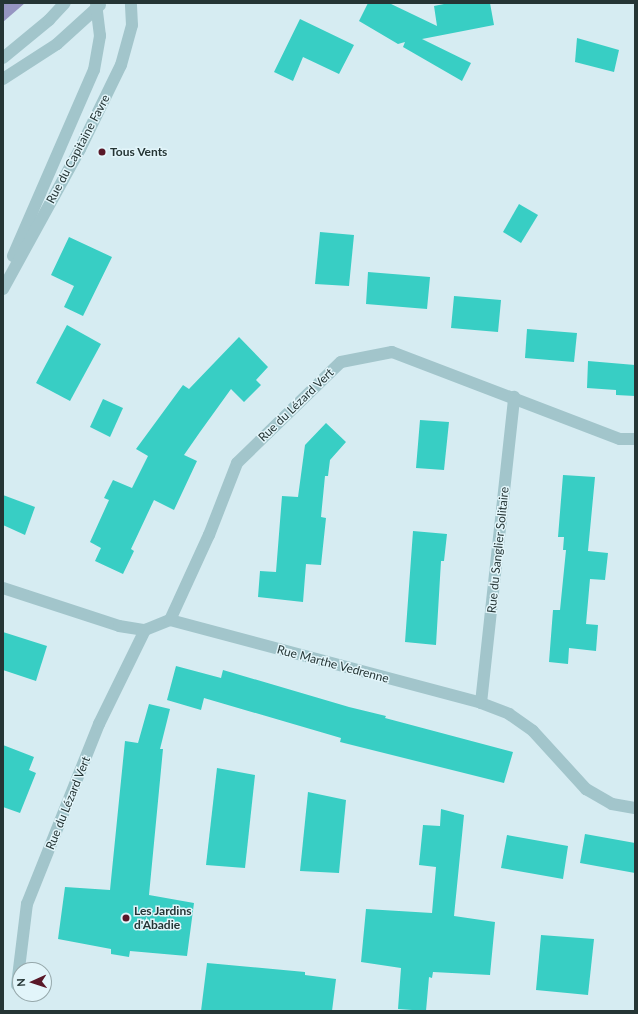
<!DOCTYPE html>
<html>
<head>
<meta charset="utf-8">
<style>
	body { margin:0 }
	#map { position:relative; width:638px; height:1014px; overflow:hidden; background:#d6ecf2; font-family:Lato,sans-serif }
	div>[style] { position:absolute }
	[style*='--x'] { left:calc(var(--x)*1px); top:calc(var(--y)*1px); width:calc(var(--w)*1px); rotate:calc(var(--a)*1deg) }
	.green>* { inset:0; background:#9695c2 }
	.building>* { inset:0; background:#38cec4 }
	.minor>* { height:12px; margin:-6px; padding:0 6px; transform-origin:6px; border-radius:6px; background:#a2c5cb }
	.dots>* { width:11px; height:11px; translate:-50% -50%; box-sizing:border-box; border:2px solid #e2f5fa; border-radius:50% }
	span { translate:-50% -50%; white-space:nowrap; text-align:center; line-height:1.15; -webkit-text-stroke:3px #e2f5fa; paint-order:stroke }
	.street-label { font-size:12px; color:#253535 }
	.poi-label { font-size:12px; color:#253535; font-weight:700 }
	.left { translate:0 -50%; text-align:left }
	.frame { position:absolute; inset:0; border:4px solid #253535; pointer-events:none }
	.north { position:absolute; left:12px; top:962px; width:40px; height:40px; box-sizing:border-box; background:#e2f5fa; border:1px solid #96a8ab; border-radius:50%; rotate:267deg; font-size:11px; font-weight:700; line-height:16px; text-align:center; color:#253535 }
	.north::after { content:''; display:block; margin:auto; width:14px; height:18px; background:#591828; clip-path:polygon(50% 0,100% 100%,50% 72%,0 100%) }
</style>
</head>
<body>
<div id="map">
	<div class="green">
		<div style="clip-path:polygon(3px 3px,25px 3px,3px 22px)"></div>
	</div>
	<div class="building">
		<div style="clip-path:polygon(368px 3px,389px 3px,437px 26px,434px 6px,449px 3px,490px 3px,494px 25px,422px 39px,471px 63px,462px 81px,403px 47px,405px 42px,398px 44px,359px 21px)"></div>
		<div style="clip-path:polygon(300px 19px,354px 45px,339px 74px,303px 57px,293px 81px,274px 72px)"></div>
		<div style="clip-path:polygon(577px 38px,619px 50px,614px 72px,575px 62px)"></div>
		<div style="clip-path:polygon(519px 204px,538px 215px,521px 243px,503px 232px)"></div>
		<div style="clip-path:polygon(320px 232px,354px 235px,349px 286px,315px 284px)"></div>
		<div style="clip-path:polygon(69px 237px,112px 257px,83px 316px,64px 307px,74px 286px,51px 275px)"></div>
		<div style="clip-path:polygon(368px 272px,430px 277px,427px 309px,366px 304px)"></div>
		<div style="clip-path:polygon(454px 296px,501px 300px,498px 332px,451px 328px)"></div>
		<div style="clip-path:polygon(67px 325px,101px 344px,70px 401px,36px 383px)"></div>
		<div style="clip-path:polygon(527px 329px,577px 333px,574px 362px,525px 358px)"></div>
		<div style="clip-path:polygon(239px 337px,268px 367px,256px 380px,261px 385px,244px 402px,231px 389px,200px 432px,184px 455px,197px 461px,174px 510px,154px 500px,131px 549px,134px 551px,123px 574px,95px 561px,101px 548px,90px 542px,109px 500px,104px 498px,113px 480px,132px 488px,148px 456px,136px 449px,183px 385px,189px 389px)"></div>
		<div style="clip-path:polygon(588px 361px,635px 365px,635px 396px,616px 395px,616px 390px,587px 388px)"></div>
		<div style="clip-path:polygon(103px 399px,123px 408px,110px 437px,90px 427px)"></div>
		<div style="clip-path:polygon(420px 420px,449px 422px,444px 470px,416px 468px)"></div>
		<div style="clip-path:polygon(326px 423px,346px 442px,330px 460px,328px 476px,325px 476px,321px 517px,326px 518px,321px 565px,306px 564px,303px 602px,258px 597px,260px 571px,276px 572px,282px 496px,298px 497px,305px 445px)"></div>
		<div style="clip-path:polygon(563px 475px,595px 477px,588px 551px,608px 553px,605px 580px,590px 579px,586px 624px,598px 625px,596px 651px,569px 648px,568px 664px,549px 662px,553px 610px,560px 610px,566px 550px,563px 550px,564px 537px,558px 537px)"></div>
		<div style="clip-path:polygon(3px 495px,35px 507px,25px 535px,3px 525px)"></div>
		<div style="clip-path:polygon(413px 531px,447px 534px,444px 561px,441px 561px,436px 645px,405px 642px)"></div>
		<div style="clip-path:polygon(3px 632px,47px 646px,36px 681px,3px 670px)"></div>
		<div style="clip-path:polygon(176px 666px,221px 678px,223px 670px,349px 707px,386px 716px,385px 718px,513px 752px,504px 783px,340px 742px,341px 738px,204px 698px,201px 710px,167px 700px)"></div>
		<div style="clip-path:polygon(149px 704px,170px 709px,160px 749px,163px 749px,149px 895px,194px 903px,187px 956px,130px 951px,129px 957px,111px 954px,111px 949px,58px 939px,65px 887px,110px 890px,125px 741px,138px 743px)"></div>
		<div style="clip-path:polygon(3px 745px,34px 757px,29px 770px,36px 773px,20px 813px,3px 807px)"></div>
		<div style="clip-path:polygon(217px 768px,255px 775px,245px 868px,206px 865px)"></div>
		<div style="clip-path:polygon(308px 792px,346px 800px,339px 873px,300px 871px)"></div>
		<div style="clip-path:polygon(441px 809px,464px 815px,454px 916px,495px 922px,490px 975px,433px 972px,432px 978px,429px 977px,426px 1011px,398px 1009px,401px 968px,361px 962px,366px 909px,432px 913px,436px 867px,419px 865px,423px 825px,440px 826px)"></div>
		<div style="clip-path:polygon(585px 834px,635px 843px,635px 873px,580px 863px)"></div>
		<div style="clip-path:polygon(507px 835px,568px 846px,563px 879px,501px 868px)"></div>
		<div style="clip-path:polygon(541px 935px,594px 939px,588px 995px,536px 990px)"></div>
		<div style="clip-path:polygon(207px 963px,305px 972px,305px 975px,336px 979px,332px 1011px,201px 1011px)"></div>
	</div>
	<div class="minor">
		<div style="--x:3;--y:58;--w:60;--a:-39.6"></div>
		<div style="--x:49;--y:20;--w:23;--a:-47"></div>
		<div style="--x:3;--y:79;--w:64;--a:-32.9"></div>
		<div style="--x:57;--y:44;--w:58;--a:-42.2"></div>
		<div style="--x:13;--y:256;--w:203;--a:-66.5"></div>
		<div style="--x:94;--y:70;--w:35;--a:-80"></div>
		<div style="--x:100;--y:36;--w:33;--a:-97"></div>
		<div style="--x:3;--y:289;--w:160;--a:-61.2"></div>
		<div style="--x:80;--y:149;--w:93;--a:-64"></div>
		<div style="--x:121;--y:65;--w:41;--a:-74.6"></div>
		<div style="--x:132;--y:25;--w:22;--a:-93"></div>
		<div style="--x:3;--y:588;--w:122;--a:18.1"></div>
		<div style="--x:119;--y:626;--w:26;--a:9"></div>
		<div style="--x:145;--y:630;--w:27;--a:-22"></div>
		<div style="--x:170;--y:620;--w:322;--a:14.9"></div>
		<div style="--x:481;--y:703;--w:30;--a:21"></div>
		<div style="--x:509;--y:714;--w:29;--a:35"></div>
		<div style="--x:533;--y:731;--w:79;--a:47.6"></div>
		<div style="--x:586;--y:789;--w:30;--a:30"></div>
		<div style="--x:612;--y:804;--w:23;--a:10"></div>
		<div style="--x:170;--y:620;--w:94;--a:-65.4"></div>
		<div style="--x:209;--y:535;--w:77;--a:-68.7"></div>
		<div style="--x:237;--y:463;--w:145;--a:-44.2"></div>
		<div style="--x:341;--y:362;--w:52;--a:-11.1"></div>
		<div style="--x:392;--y:352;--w:244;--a:20.9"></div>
		<div style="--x:620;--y:439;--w:15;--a:0"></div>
		<div style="--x:481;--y:703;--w:308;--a:-83.8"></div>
		<div style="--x:17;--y:985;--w:82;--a:-83"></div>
		<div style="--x:27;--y:904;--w:194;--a:-68.2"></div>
		<div style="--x:99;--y:724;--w:105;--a:-63.9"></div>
	</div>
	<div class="dots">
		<div style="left:102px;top:152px;background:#591828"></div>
		<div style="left:126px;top:918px;background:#591828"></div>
	</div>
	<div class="street-label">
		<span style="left:78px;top:149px;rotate:-62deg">Rue du Capitaine Favre</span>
		<span style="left:296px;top:405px;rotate:-44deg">Rue du Lézard Vert</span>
		<span style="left:498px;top:550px;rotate:-84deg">Rue du Sanglier Solitaire</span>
		<span style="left:333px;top:664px;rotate:15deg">Rue Marthe Vedrenne</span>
		<span style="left:68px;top:803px;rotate:-68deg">Rue du Lézard Vert</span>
	</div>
	<div class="poi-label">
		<span class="left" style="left:110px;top:152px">Tous Vents</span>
		<span class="left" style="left:134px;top:918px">Les Jardins<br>d'Abadie</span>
	</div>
	<div class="frame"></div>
	<div class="north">N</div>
</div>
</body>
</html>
